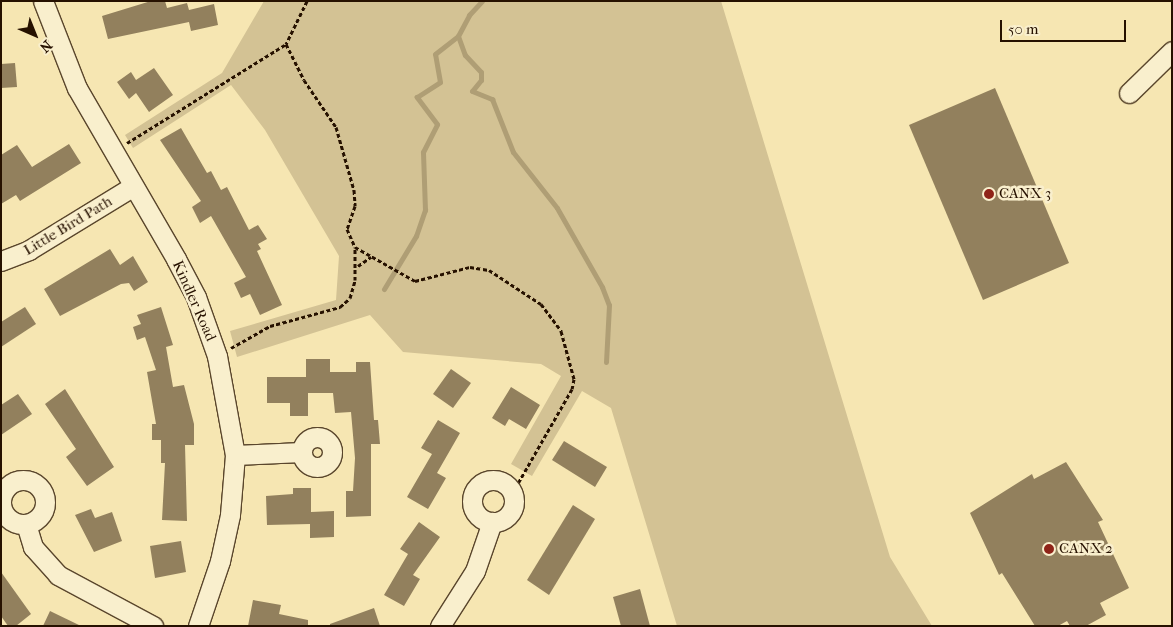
<!DOCTYPE html>
<html>
<head>
<meta charset="utf-8">
<style>
	body { margin:0 }
	#map { position:relative; width:1173px; height:627px; overflow:hidden; background:#f6e6b2; font-family:"IM FELL French Canon",serif }
	div>[style] { position:absolute }
	[style*='--x'] { left:calc(var(--x)*1px); top:calc(var(--y)*1px); width:calc(var(--w)*1px); rotate:calc(var(--a)*1deg) }
	.green>* { inset:0; background:#d3c294 }
	.stream>* { height:5px; margin:-2.5px; padding:0 2.5px; transform-origin:2.5px; border-radius:2.5px; background:#af9e75 }
	.building>* { inset:0; background:#92805d }
	.path>* { height:3px; margin-top:-1.5px; transform-origin:0; background:repeating-linear-gradient(90deg,#261100 0 4px,transparent 0 6.5px) }
	.roads { filter:drop-shadow(1px 0 #5a462c) drop-shadow(-1px 0 #5a462c) drop-shadow(0 1px #5a462c) drop-shadow(0 -1px #5a462c) }
	.minor>* { height:19px; margin:-9.5px; padding:0 9.5px; transform-origin:9.5px; border-radius:9.5px; background:#f9efcd }
	.minor>.ring { margin:-9.5px; padding:0; box-sizing:content-box; background:none; border:19px solid #f9efcd; border-radius:50% }
	.dots>* { width:14px; height:14px; translate:-50% -50%; box-sizing:border-box; border:2px solid #f9efcd; border-radius:50% }
	span { translate:-50% -50%; white-space:nowrap; text-align:center; line-height:1.15; -webkit-text-stroke:5px #f9efcd; paint-order:stroke }
	.poi-label { font-size:15px; color:#261100 }
	.left { translate:0 -50%; text-align:left }
	.street-label { font-size:15px; color:#261100 }
	.frame { position:absolute; inset:0; border:2px solid #261100; pointer-events:none }
	.north { position:absolute; left:10px; top:10px; width:50px; height:50px; -webkit-text-stroke:4px #f9efcd; paint-order:stroke; rotate:136deg; font-size:14px; font-weight:700; line-height:20px; text-align:center; color:#261100 }
	.north::after { content:''; display:block; margin:auto; width:18px; height:22px; background:#261100; clip-path:polygon(50% 0,100% 100%,50% 72%,0 100%) }
	.scale { position:absolute; left:1000px; top:20px; width:126px; height:22px; box-sizing:border-box; border:2px solid #261100; border-top:0; padding-left:6px; font-size:15px; line-height:18px; white-space:nowrap; color:#261100; -webkit-text-stroke:4px #f9efcd; paint-order:stroke }
</style>
</head>
<body>
<div id="map">
	<div class="green">
		<div style="clip-path:polygon(264px 1px,721px 1px,890px 557px,932px 626px,677px 626px,611px 408px,582px 391px,532px 476px,511px 464px,561px 376px,541px 364px,403px 352px,370px 315px,237px 357px,230px 331px,336px 300px,339px 256px,265px 130px,231px 85px,133px 148px,125px 135px,222px 73px)"></div>
	</div>
	<div class="stream">
		<div style="--x:458;--y:36;--w:20;--a:70"></div>
		<div style="--x:465;--y:55;--w:23;--a:47"></div>
		<div style="--x:481;--y:72;--w:8;--a:90"></div>
		<div style="--x:481;--y:80;--w:14;--a:129"></div>
		<div style="--x:472;--y:91;--w:22;--a:22"></div>
		<div style="--x:492;--y:99;--w:57;--a:68.4"></div>
		<div style="--x:513;--y:152;--w:71;--a:51.8"></div>
		<div style="--x:557;--y:208;--w:91;--a:60.3"></div>
		<div style="--x:602;--y:287;--w:19;--a:69"></div>
		<div style="--x:609;--y:305;--w:57;--a:93"></div>
		<div style="--x:384;--y:289;--w:62;--a:-58.9"></div>
		<div style="--x:416;--y:236;--w:28;--a:-71"></div>
		<div style="--x:425;--y:210;--w:58;--a:-92"></div>
		<div style="--x:423;--y:152;--w:31;--a:-63"></div>
		<div style="--x:437;--y:124;--w:34;--a:-127"></div>
		<div style="--x:417;--y:97;--w:27;--a:-33"></div>
		<div style="--x:440;--y:82;--w:28;--a:-100"></div>
		<div style="--x:435;--y:54;--w:29;--a:-38"></div>
		<div style="--x:458;--y:36;--w:24;--a:-62"></div>
		<div style="--x:469;--y:15;--w:19;--a:-47"></div>
	</div>
	<div class="building">
		<div style="clip-path:polygon(151px 1px,165px 1px,167px 8px,187px 3px,189px 10px,214px 4px,218px 25px,191px 31px,189px 22px,108px 39px,102px 16px)"></div>
		<div style="clip-path:polygon(15px 63px,17px 87px,1px 88px,1px 64px)"></div>
		<div style="clip-path:polygon(154px 68px,173px 95px,149px 112px,136px 93px,129px 99px,117px 82px,131px 72px,136px 80px)"></div>
		<div style="clip-path:polygon(995px 88px,1069px 263px,983px 300px,909px 125px)"></div>
		<div style="clip-path:polygon(181px 128px,207px 173px,211px 171px,221px 190px,227px 187px,249px 230px,258px 225px,267px 239px,258px 244px,261px 249px,257px 251px,282px 305px,260px 315px,250px 294px,241px 298px,234px 283px,246px 277px,211px 216px,200px 223px,192px 207px,201px 201px,160px 140px)"></div>
		<div style="clip-path:polygon(69px 144px,81px 163px,20px 201px,16px 195px,1px 204px,1px 155px,17px 145px,32px 167px)"></div>
		<div style="clip-path:polygon(110px 249px,120px 265px,133px 256px,148px 282px,134px 291px,129px 283px,121px 284px,60px 316px,44px 289px)"></div>
		<div style="clip-path:polygon(25px 307px,36px 324px,1px 347px,1px 322px)"></div>
		<div style="clip-path:polygon(161px 307px,173px 345px,166px 347px,173px 387px,184px 385px,194px 424px,194px 445px,185px 445px,187px 521px,162px 520px,165px 463px,161px 463px,161px 440px,152px 440px,152px 424px,156px 424px,147px 372px,156px 370px,145px 337px,137px 340px,133px 327px,141px 324px,137px 315px)"></div>
		<div style="clip-path:polygon(306px 359px,330px 359px,330px 372px,356px 372px,356px 362px,370px 362px,374px 420px,378px 420px,380px 444px,371px 444px,371px 516px,346px 517px,346px 491px,353px 491px,355px 458px,351px 412px,335px 413px,333px 393px,308px 393px,308px 416px,290px 416px,290px 403px,267px 403px,267px 377px,306px 377px)"></div>
		<div style="clip-path:polygon(451px 369px,471px 383px,453px 408px,433px 394px)"></div>
		<div style="clip-path:polygon(511px 387px,540px 405px,526px 429px,509px 419px,505px 426px,492px 418px)"></div>
		<div style="clip-path:polygon(65px 389px,114px 467px,87px 486px,66px 457px,76px 449px,45px 404px)"></div>
		<div style="clip-path:polygon(18px 394px,32px 414px,1px 435px,1px 405px)"></div>
		<div style="clip-path:polygon(438px 420px,460px 433px,437px 473px,446px 478px,428px 509px,407px 497px,432px 454px,421px 448px)"></div>
		<div style="clip-path:polygon(564px 441px,607px 467px,595px 487px,552px 460px)"></div>
		<div style="clip-path:polygon(1066px 462px,1103px 520px,1098px 522px,1129px 588px,1100px 603px,1106px 615px,1086px 626px,1070px 626px,1067px 621px,1058px 626px,1035px 626px,1002px 573px,999px 575px,970px 513px,1032px 474px,1034px 479px)"></div>
		<div style="clip-path:polygon(293px 488px,311px 488px,311px 512px,334px 511px,334px 537px,310px 538px,310px 524px,267px 525px,266px 496px,293px 494px)"></div>
		<div style="clip-path:polygon(573px 505px,595px 519px,549px 595px,527px 580px)"></div>
		<div style="clip-path:polygon(91px 509px,95px 518px,112px 512px,122px 541px,94px 552px,75px 515px)"></div>
		<div style="clip-path:polygon(419px 522px,440px 537px,413px 575px,420px 579px,404px 606px,384px 595px,408px 554px,400px 549px)"></div>
		<div style="clip-path:polygon(181px 541px,186px 572px,155px 578px,150px 546px)"></div>
		<div style="clip-path:polygon(1px 572px,31px 614px,16px 626px,8px 626px,1px 616px)"></div>
		<div style="clip-path:polygon(640px 589px,650px 626px,621px 626px,613px 597px)"></div>
		<div style="clip-path:polygon(253px 600px,281px 605px,279px 614px,308px 620px,308px 626px,248px 626px)"></div>
		<div style="clip-path:polygon(374px 608px,380px 626px,330px 626px,330px 624px)"></div>
		<div style="clip-path:polygon(50px 611px,81px 626px,43px 626px)"></div>
	</div>
	<div class="path">
		<div style="--x:307;--y:1;--w:48;--a:116"></div>
		<div style="--x:286;--y:44;--w:40;--a:63.4"></div>
		<div style="--x:304;--y:80;--w:57;--a:55.8"></div>
		<div style="--x:336;--y:127;--w:66;--a:74.1"></div>
		<div style="--x:354;--y:190;--w:16;--a:86"></div>
		<div style="--x:355;--y:206;--w:24;--a:109"></div>
		<div style="--x:347;--y:229;--w:20;--a:66"></div>
		<div style="--x:355;--y:247;--w:69;--a:29.5"></div>
		<div style="--x:415;--y:281;--w:57;--a:-14.3"></div>
		<div style="--x:470;--y:267;--w:19;--a:9"></div>
		<div style="--x:489;--y:270;--w:62;--a:33.2"></div>
		<div style="--x:541;--y:304;--w:34;--a:53"></div>
		<div style="--x:561;--y:331;--w:50;--a:74.8"></div>
		<div style="--x:574;--y:379;--w:10;--a:101"></div>
		<div style="--x:572;--y:389;--w:119;--a:119.8"></div>
		<div style="--x:127;--y:143;--w:187;--a:-31.9"></div>
		<div style="--x:358;--y:266;--w:16;--a:-35"></div>
		<div style="--x:231;--y:348;--w:45;--a:-29.4"></div>
		<div style="--x:270;--y:326;--w:73;--a:-15.2"></div>
		<div style="--x:340;--y:307;--w:13;--a:-42"></div>
		<div style="--x:350;--y:298;--w:19;--a:-74"></div>
		<div style="--x:355;--y:280;--w:33;--a:-90"></div>
	</div>
	<div class="roads">
		<div class="minor">
			<div style="--x:43;--y:1;--w:93;--a:68.7"></div>
			<div style="--x:77;--y:88;--w:198;--a:59.9"></div>
			<div style="--x:176;--y:259;--w:43;--a:62.2"></div>
			<div style="--x:196;--y:297;--w:63;--a:70.4"></div>
			<div style="--x:217;--y:356;--w:101;--a:79.7"></div>
			<div style="--x:235;--y:455;--w:60;--a:94.8"></div>
			<div style="--x:230;--y:515;--w:47;--a:102.3"></div>
			<div style="--x:220;--y:561;--w:69;--a:108.7"></div>
			<div style="--x:1129;--y:93;--w:60;--a:-44.3"></div>
			<div style="--x:1;--y:261;--w:30;--a:-21"></div>
			<div style="--x:29;--y:250;--w:121;--a:-31.5"></div>
			<div class="ring" style="left:302px;top:437px;width:11px;height:11px"></div>
			<div style="--x:235;--y:455;--w:67;--a:-2.6"></div>
			<div class="ring" style="left:472px;top:480px;width:23px;height:23px"></div>
			<div class="ring" style="left:1px;top:480px;width:25px;height:25px"></div>
			<div style="--x:26;--y:524;--w:24;--a:73"></div>
			<div style="--x:33;--y:547;--w:38;--a:48"></div>
			<div style="--x:58;--y:575;--w:108;--a:28.2"></div>
			<div style="--x:440;--y:626;--w:65;--a:-57.5"></div>
			<div style="--x:475;--y:571;--w:52;--a:-70.9"></div>
		</div>
	</div>
	<div class="dots">
		<div style="left:989px;top:194px;background:#8f2418"></div>
		<div style="left:1049px;top:549px;background:#8f2418"></div>
	</div>
	<div class="poi-label">
		<span class="left" style="left:999px;top:194px">CANX 3</span>
		<span class="left" style="left:1059px;top:549px">CANX 2</span>
	</div>
	<div class="street-label">
		<span style="left:68px;top:226px;rotate:-31deg">Little Bird Path</span>
		<span style="left:194px;top:301px;rotate:66deg">Kindler Road</span>
	</div>
	<div class="frame"></div>
	<div class="north">N</div>
	<div class="scale">50 m</div>
</div>
</body>
</html>
